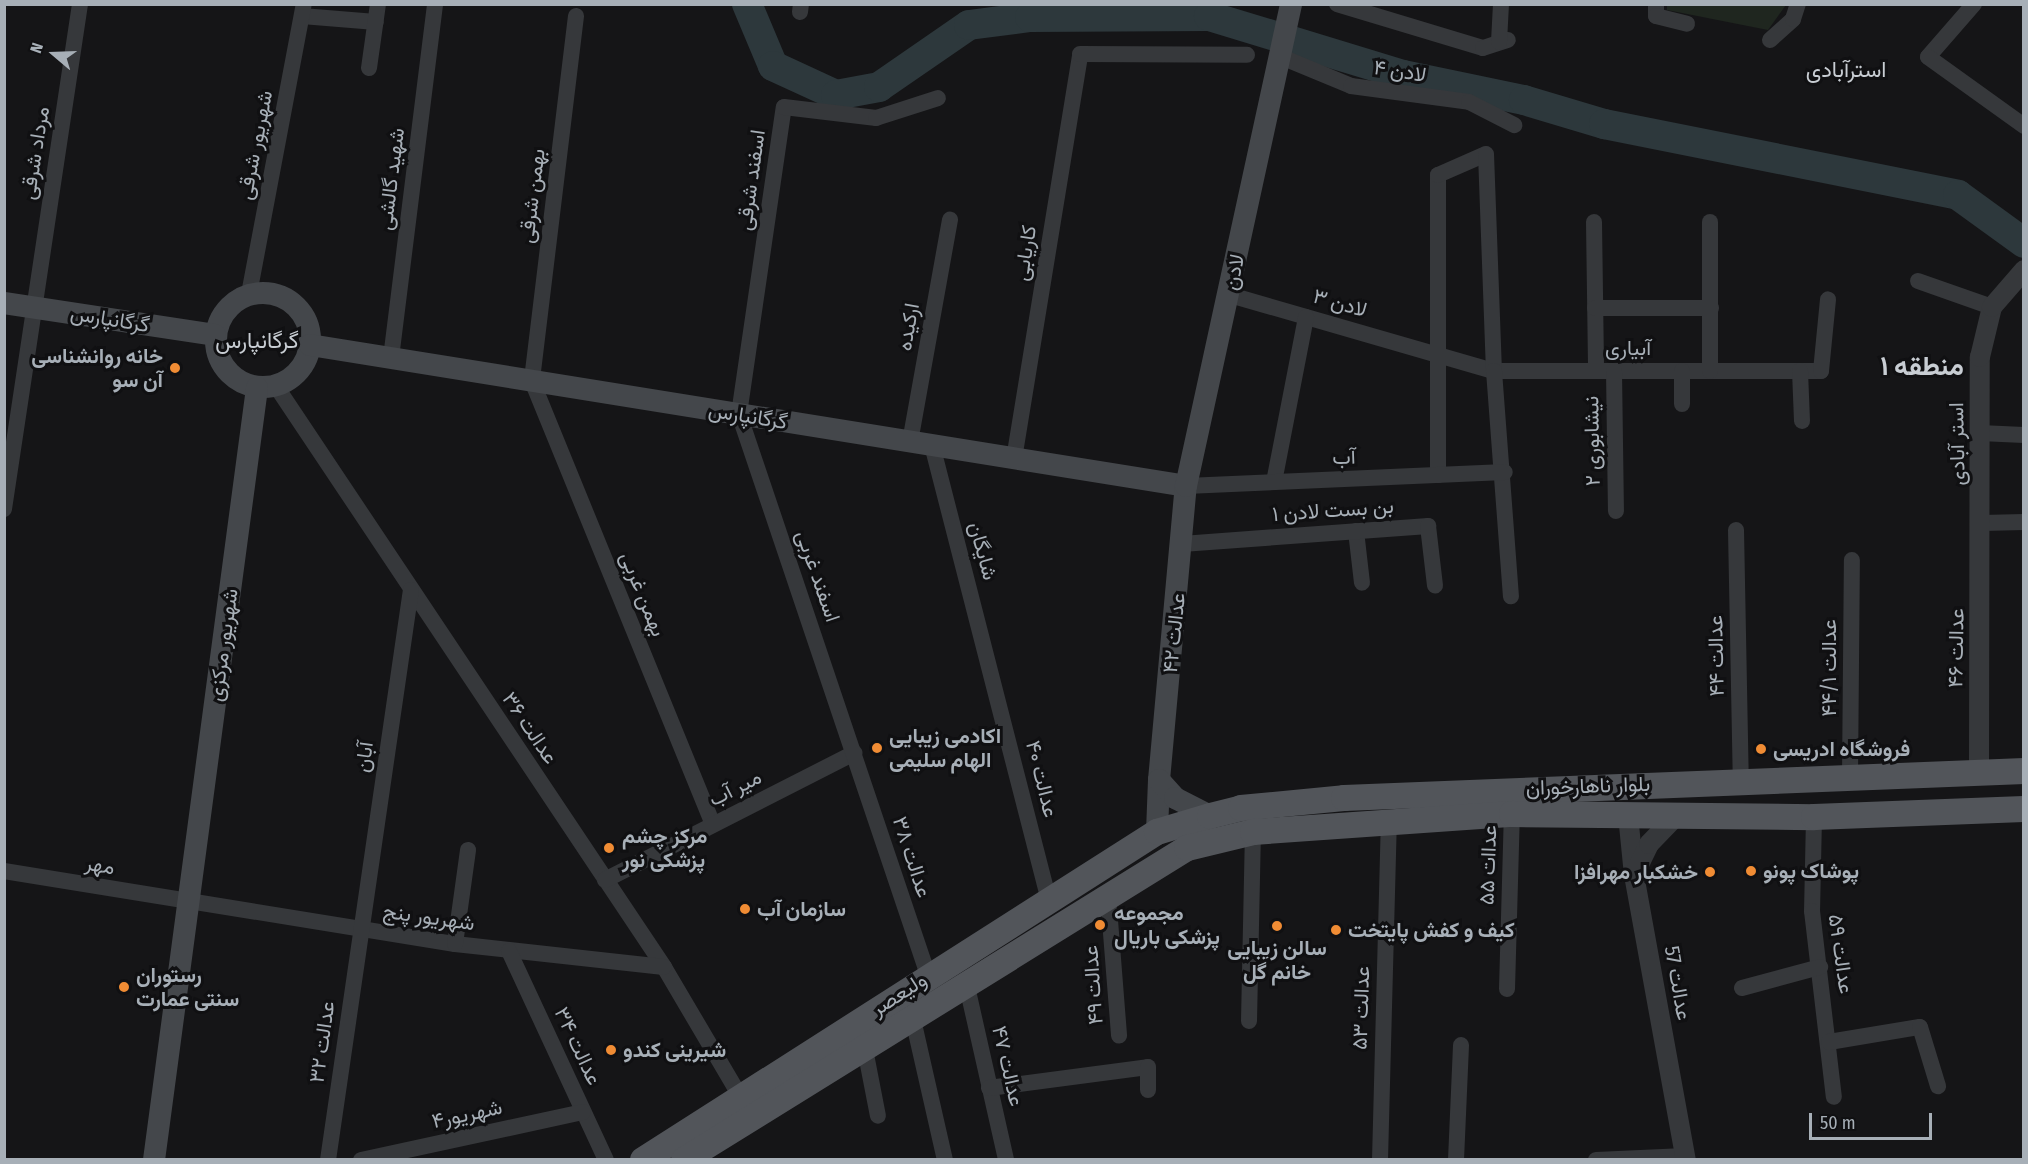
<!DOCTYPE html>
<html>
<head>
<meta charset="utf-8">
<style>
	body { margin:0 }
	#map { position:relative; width:2028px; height:1164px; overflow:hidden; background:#151517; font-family:"Fira Sans Condensed",Vazirmatn,sans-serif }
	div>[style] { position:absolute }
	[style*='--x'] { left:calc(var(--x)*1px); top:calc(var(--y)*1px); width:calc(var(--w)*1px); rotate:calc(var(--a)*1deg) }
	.green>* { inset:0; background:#1f261f }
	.river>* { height:30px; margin:-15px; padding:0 15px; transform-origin:15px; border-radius:15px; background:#2d383c }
	.minor>* { height:16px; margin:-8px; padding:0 8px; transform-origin:8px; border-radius:8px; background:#36383b }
	.tertiary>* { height:20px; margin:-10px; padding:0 10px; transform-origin:10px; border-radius:10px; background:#36383b }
	.secondary>* { height:22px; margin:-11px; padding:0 11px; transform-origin:11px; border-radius:11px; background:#44474b }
	.secondary>.ring { margin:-11px; padding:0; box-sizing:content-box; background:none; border:22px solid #44474b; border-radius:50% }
	.primary>* { height:26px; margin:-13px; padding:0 13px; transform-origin:13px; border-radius:13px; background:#52555a }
	.dots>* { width:16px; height:16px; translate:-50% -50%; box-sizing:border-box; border:3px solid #101012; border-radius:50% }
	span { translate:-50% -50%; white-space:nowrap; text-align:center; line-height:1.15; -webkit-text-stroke:6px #101012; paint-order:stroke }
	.street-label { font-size:21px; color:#a7afb7 }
	.poi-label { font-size:21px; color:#a7afb7; font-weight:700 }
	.right { translate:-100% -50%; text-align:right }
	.left { translate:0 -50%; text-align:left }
	.neighbourhood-label { font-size:22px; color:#c8cdd3 }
	.district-label { font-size:27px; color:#c8cdd3; font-weight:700 }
	.frame { position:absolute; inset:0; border:6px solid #a7afb7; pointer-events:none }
	.north { position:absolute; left:24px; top:24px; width:60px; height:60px; -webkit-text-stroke:4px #101012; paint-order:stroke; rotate:289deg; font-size:16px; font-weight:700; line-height:24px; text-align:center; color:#a7afb7 }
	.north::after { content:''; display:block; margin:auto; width:21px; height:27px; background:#a7afb7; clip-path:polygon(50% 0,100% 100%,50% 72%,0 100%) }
	.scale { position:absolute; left:1809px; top:1113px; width:123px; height:27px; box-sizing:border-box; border:3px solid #a7afb7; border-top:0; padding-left:8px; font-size:18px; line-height:21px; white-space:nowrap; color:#a7afb7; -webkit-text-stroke:4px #101012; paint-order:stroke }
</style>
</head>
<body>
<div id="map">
	<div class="green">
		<div style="clip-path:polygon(1667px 5px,1786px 4px,1786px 5px,1768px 30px,1667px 10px)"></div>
	</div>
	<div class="river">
		<div style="--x:747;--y:4;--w:67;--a:67.2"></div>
		<div style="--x:773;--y:66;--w:69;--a:24.7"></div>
		<div style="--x:836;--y:95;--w:44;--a:-10.5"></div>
		<div style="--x:879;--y:87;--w:109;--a:-34.6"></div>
		<div style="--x:969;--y:25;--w:62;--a:-7.5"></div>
		<div style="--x:1030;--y:17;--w:179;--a:-0.3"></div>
		<div style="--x:1209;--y:16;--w:203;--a:16.9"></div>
		<div style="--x:1403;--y:75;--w:124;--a:11.7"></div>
		<div style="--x:1524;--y:100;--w:84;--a:16.7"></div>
		<div style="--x:1604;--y:124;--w:361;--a:11.3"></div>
		<div style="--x:1958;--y:195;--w:82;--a:36"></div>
	</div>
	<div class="minor">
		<div style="--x:1337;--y:4;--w:152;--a:16.8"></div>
		<div style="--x:1483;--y:48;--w:26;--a:-18"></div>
		<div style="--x:1656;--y:4;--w:12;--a:90"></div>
		<div style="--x:1656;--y:16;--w:32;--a:14"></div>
		<div style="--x:1974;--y:4;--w:70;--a:131"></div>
		<div style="--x:1928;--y:57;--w:118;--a:35.7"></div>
		<div style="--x:800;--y:12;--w:8;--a:-83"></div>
		<div style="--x:302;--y:16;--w:74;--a:4.6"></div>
		<div style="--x:576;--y:16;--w:368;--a:96.9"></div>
		<div style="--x:532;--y:381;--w:479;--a:67.8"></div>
		<div style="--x:1770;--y:40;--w:31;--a:-42"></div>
		<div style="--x:1793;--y:19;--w:16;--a:-72"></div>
		<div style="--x:1499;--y:42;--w:38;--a:-87"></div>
		<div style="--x:1279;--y:56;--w:78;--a:22.6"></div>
		<div style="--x:1351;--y:86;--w:119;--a:7.7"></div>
		<div style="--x:1469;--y:102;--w:51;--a:27.1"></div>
		<div style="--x:369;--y:68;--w:65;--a:-82"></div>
		<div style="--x:1594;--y:222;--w:149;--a:89.2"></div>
		<div style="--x:1918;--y:281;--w:78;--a:19.4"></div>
		<div style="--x:249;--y:294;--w:295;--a:-79.3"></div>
		<div style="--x:1230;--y:295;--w:275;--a:16.1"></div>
		<div style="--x:1494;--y:371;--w:327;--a:0"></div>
		<div style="--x:1821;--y:371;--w:72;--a:-84.4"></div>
		<div style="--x:1595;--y:308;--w:116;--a:0"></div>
		<div style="--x:391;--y:358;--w:357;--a:-82.9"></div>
		<div style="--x:1614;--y:371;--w:140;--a:89.2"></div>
		<div style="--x:1682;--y:371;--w:33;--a:90"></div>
		<div style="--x:1710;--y:371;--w:149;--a:-90"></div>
		<div style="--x:1800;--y:371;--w:50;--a:87.7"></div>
		<div style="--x:276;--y:386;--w:699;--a:56.26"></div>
		<div style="--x:664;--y:967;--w:161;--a:59.5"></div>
		<div style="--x:1980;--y:433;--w:44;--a:2.6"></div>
		<div style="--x:910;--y:442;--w:226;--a:-79.8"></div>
		<div style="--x:932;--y:445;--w:470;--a:75.6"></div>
		<div style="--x:1014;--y:459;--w:410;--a:-80.7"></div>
		<div style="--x:1080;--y:54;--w:167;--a:0.3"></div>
		<div style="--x:1438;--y:475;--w:300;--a:-90"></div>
		<div style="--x:1438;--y:175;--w:52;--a:-23.6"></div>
		<div style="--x:1486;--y:154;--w:217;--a:87.9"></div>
		<div style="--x:1494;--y:371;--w:226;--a:85.7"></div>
		<div style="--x:1274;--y:482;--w:168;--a:-79"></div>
		<div style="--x:1186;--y:486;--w:319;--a:-2.5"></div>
		<div style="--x:4;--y:509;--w:511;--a:-81.44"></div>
		<div style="--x:1982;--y:523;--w:42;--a:-1.4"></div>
		<div style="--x:1736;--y:530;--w:251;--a:88.9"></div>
		<div style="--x:1356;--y:531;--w:52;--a:83.4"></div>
		<div style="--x:1182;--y:544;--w:247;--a:-4.2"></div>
		<div style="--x:1428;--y:526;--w:60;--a:83.3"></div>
		<div style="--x:1850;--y:777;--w:217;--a:-89.5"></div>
		<div style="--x:1814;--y:817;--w:94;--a:91.2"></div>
		<div style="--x:1812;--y:911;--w:187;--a:83.3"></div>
		<div style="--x:4;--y:871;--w:457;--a:9.2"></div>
		<div style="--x:455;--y:944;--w:210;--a:6.3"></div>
		<div style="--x:605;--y:880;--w:280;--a:-27"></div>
		<div style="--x:1108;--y:895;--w:141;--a:85.5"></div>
		<div style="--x:455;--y:944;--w:95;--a:-82.1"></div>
		<div style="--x:509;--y:951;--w:230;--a:65.1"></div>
		<div style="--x:928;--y:975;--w:592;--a:-108.62"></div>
		<div style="--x:739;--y:414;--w:310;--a:-81.7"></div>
		<div style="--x:784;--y:107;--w:93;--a:6.8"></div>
		<div style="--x:876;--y:118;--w:65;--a:-17.9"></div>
		<div style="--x:966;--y:982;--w:182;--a:77.3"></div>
		<div style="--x:1742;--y:988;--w:81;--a:-15.1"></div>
		<div style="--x:1507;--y:989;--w:175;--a:-88.4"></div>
		<div style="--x:912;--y:1015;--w:149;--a:77.2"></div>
		<div style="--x:1249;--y:1021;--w:189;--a:-88.8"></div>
		<div style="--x:1829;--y:1042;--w:92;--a:-9.4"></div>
		<div style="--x:1920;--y:1027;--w:62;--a:73"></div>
		<div style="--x:864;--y:1044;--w:73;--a:79"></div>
		<div style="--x:989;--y:1088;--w:160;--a:-7.5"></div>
		<div style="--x:1148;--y:1067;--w:23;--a:90"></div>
		<div style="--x:328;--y:1160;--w:576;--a:-81.72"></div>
		<div style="--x:361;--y:1160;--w:227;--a:-12.2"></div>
		<div style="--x:1380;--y:1160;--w:339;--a:-88.5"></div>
		<div style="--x:1456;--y:1160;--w:115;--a:-87.5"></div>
		<div style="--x:1596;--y:1160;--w:89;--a:-2.6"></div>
	</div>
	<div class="tertiary">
		<div style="--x:1979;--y:772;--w:415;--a:-89.9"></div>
		<div style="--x:1980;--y:357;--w:51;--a:-76.5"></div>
		<div style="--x:1992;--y:307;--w:49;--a:-49.1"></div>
		<div style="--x:1628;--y:815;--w:60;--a:84.3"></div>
		<div style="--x:1634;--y:875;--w:290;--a:79.7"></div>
		<div style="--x:1634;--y:875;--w:34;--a:-64"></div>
		<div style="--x:1649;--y:844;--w:40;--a:-46"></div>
	</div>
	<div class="secondary">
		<div class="ring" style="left:216px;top:293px;width:72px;height:72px"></div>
		<div style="--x:4;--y:303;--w:213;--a:8.6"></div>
		<div style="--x:310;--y:345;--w:887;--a:9.14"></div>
		<div style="--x:1159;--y:780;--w:295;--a:-84.8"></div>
		<div style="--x:1186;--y:486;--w:493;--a:-77.7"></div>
		<div style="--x:1157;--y:832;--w:52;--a:-87.8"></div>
		<div style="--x:1159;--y:780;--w:24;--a:48"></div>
		<div style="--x:1175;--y:798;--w:39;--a:27"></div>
		<div style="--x:154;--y:1160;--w:779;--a:-82.4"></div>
	</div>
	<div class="primary">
		<div style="--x:643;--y:1160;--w:610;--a:-32.54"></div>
		<div style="--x:1157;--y:832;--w:55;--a:-16.8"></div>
		<div style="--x:1210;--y:816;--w:32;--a:-14"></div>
		<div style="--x:1241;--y:808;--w:103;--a:-5.5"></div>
		<div style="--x:1344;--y:798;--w:681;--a:-2.27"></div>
		<div style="--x:684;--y:1160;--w:592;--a:-31.81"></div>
		<div style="--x:1187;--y:848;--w:68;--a:-13.6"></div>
		<div style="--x:1253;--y:832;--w:260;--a:-4"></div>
		<div style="--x:1512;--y:814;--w:302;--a:0.6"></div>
		<div style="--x:1814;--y:817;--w:210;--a:-2.2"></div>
	</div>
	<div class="dots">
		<div style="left:175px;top:368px;background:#f08c34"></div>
		<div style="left:877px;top:748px;background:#f08c34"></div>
		<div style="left:1761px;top:749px;background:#f08c34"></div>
		<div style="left:609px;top:848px;background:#f08c34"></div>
		<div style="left:1751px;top:871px;background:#f08c34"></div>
		<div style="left:1710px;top:872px;background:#f08c34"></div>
		<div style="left:745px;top:909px;background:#f08c34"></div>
		<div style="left:1100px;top:925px;background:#f08c34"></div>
		<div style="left:1277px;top:926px;background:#f08c34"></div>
		<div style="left:1336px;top:930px;background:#f08c34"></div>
		<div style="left:124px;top:987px;background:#f08c34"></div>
		<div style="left:611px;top:1050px;background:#f08c34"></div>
	</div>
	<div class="street-label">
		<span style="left:1400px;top:71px;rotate:9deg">۴ لادن</span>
		<span style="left:255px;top:145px;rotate:-79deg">شهریور شرقی</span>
		<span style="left:35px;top:153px;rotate:-81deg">مرداد شرقی</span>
		<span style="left:391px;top:179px;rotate:-83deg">شهید گالشی</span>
		<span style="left:751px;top:180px;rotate:-82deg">اسفند شرقی</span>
		<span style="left:532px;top:196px;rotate:-83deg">بهمن شرقی</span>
		<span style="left:1025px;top:253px;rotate:-81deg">کاریابی</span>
		<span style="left:1234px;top:272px;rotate:-78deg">لادن</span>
		<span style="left:1340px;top:303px;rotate:16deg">۳ لادن</span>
		<span style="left:110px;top:319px;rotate:9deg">گرگانپارس</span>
		<span style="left:908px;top:327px;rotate:-80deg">ارکیده</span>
		<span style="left:1628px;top:348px">آبیاری</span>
		<span style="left:748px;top:416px;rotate:9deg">گرگانپارس</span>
		<span style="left:1592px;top:441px;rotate:-91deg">نیشابوری ۲</span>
		<span style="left:1957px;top:444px;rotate:-91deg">استر آبادی</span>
		<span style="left:1344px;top:457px;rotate:-2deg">آب</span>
		<span style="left:1333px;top:510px;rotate:-4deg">۱ بن بست لادن</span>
		<span style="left:983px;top:551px;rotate:75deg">شایگان</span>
		<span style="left:818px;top:576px;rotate:71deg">اسفند غربی</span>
		<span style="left:643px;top:594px;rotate:68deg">بهمن غربی</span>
		<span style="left:1174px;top:633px;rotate:-84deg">عدالت ۴۲</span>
		<span style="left:223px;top:645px;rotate:-82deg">شهریور مرکزی</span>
		<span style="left:1956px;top:648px;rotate:-89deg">۴۶ عدالت</span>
		<span style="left:1716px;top:656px;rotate:-91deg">۴۴ عدالت</span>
		<span style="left:1829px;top:668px;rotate:-90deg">۴۴/۱ عدالت</span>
		<span style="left:530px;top:728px;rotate:56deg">عدالت ۳۶</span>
		<span style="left:364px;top:757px;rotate:-82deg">آبان</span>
		<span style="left:1042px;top:779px;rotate:76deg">عدالت ۴۰</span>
		<span style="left:1588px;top:786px;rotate:-2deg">بلوار ناهارخوران</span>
		<span style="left:735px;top:788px;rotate:-27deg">میر آب</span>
		<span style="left:912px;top:857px;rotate:72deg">عدالت ۳۸</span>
		<span style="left:100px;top:865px;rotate:10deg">مهر</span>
		<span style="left:1488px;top:865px;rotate:-88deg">عداات ۵۵</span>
		<span style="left:429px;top:917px;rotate:8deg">شهریور پنج</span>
		<span style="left:1841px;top:954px;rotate:82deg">عدالت ۵۹</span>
		<span style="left:1678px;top:983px;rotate:80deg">عدالت 57</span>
		<span style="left:1093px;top:985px;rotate:-94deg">عدالت ۴۹</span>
		<span style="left:899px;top:994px;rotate:-33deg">ولیعصر</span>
		<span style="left:1361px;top:1008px;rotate:-88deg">عدالت ۵۳</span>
		<span style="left:322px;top:1042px;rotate:-82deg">عدالت ۳۲</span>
		<span style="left:578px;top:1046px;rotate:65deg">عدالت ۳۴</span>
		<span style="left:1008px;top:1066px;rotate:77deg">عدالت ۴۷</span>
		<span style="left:467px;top:1114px;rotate:-12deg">شهریور۴</span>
	</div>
	<div class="poi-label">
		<span class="right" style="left:163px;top:368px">خانه روانشناسی<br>آن سو</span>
		<span class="left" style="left:889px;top:748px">اکادمی زیبایی<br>الهام سلیمی</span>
		<span class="left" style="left:1773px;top:749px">فروشگاه ادریسی</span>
		<span class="left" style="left:622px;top:848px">مرکز چشم<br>پزشکی نور</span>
		<span class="left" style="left:1763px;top:871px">پوشاک پونو</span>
		<span class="right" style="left:1698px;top:872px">خشكبار مهرافزا</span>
		<span class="left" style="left:757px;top:909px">سازمان آب</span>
		<span class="left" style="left:1114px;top:925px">مجموعه<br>پزشکی باریال</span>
		<span class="left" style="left:1348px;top:930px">کیف و کفش پایتخت</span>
		<span style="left:1277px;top:960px">سالن زیبایی<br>خانم گل</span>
		<span class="left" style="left:136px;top:987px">رستوران<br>سنتی عمارت</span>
		<span class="left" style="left:623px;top:1050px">شیرینی کندو</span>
	</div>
	<div class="neighbourhood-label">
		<span style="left:1846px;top:70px">استرآبادی</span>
		<span style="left:257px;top:341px">گرگانپارس</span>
	</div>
	<div class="district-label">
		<span style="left:1922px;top:367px">منطقه ۱</span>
	</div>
	<div class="frame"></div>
	<div class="north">N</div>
	<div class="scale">50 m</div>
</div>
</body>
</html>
